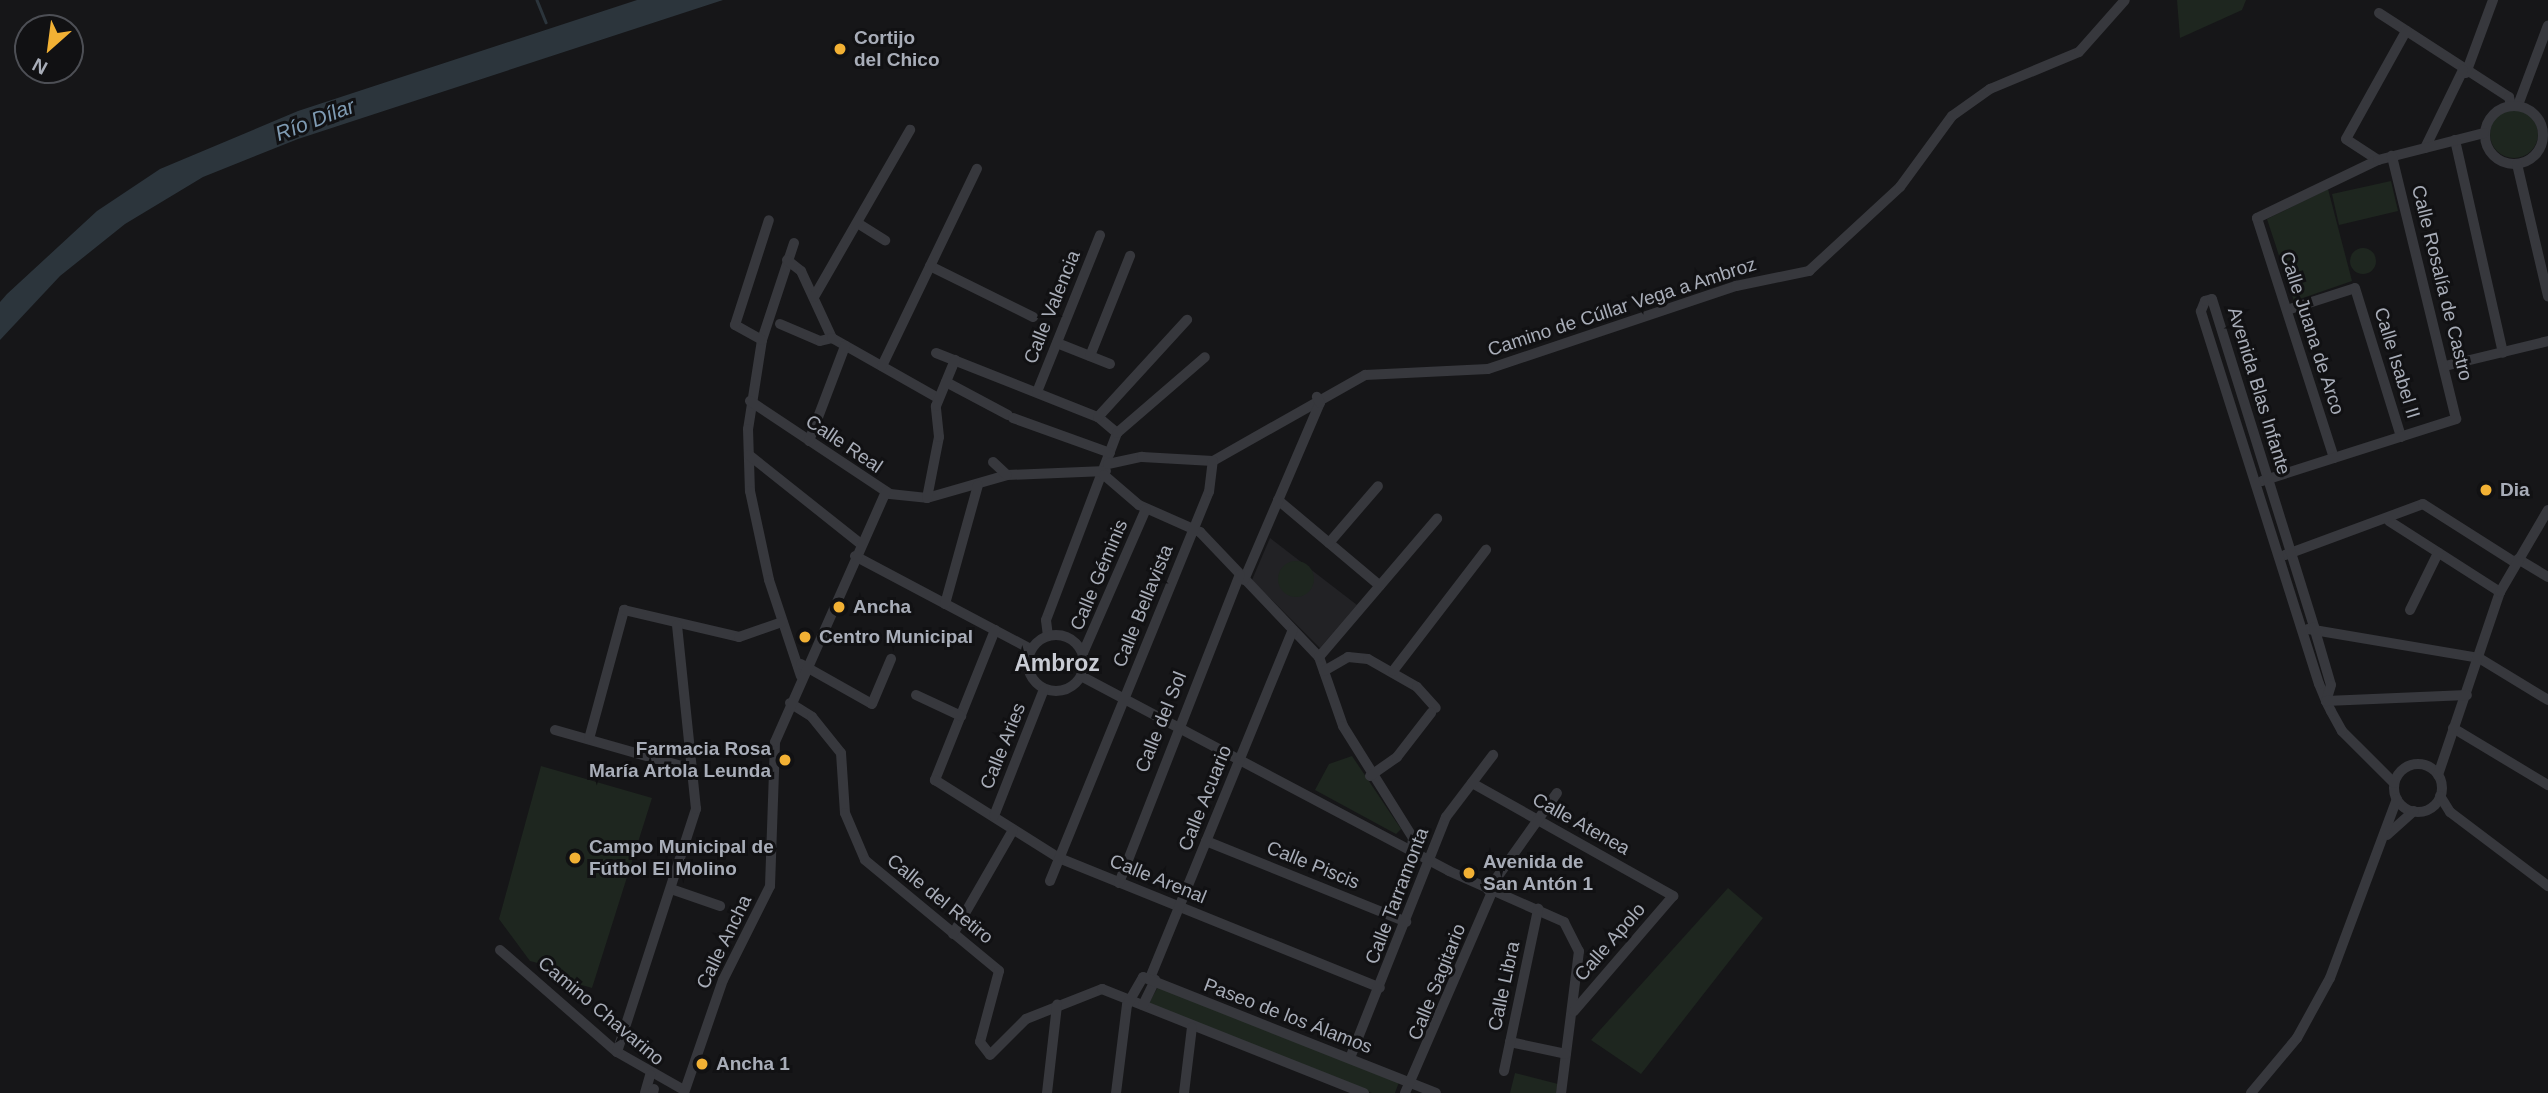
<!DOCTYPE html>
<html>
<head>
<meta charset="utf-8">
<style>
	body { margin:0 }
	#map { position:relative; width:2548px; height:1093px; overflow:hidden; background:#161618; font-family:Arial,sans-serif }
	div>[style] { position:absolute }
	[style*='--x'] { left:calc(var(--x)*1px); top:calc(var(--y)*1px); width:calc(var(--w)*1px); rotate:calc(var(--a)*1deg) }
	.built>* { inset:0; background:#222225 }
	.green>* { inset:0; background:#1e261f }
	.round { border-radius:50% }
	.water>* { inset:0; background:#2c353c }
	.stream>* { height:2.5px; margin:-1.25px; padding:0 1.25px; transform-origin:1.25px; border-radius:1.25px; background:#2c353c }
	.minor>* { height:10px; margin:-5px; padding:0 5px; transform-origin:5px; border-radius:5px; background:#37383d }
	.minor>.ring { margin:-5px; padding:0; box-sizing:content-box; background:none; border:10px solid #37383d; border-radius:50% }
	.dots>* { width:19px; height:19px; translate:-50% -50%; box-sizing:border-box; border:4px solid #111113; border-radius:50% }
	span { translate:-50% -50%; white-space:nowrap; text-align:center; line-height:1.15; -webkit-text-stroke:6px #111113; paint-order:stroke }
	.poi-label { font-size:19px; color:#a8adb8; font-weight:700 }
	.left { translate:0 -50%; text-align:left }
	.right { translate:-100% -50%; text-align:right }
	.street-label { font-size:19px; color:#a8adb8 }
	.water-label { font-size:21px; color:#7f9bb3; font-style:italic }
	.quarter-label { font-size:23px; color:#c9ccd4; font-weight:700 }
	.north { position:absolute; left:14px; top:14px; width:70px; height:70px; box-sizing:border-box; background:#111113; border:2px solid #4d4f55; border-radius:50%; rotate:208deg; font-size:19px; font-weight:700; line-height:28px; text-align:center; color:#a8adb8 }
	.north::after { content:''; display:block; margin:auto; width:24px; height:32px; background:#f2b134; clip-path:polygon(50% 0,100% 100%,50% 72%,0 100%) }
</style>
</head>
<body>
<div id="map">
	<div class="built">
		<div style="clip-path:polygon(1270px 538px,1357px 605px,1320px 648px,1252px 580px)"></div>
	</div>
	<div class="green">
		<div style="clip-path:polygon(2177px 0,2246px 0,2242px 10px,2180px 38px)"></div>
		<div class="round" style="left:2490px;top:110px;width:48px;height:48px"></div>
		<div style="clip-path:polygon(2391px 181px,2398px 211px,2339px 225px,2332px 194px)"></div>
		<div style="clip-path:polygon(2328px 189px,2352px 281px,2294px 301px,2267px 219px)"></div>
		<div class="round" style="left:2350px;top:248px;width:26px;height:26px"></div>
		<div class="round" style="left:1278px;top:561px;width:36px;height:36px"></div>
		<div style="clip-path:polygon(1352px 756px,1401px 829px,1396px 834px,1315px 790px,1329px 764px)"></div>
		<div style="clip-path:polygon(541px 766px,652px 798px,592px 988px,547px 975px,549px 966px,530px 961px,499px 919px)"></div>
		<div style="clip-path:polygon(1728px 888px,1763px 918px,1641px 1074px,1591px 1040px)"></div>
		<div style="clip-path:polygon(1158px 987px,1399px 1082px,1395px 1093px,1372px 1093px,1198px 1027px,1149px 1003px)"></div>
		<div style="clip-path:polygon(1515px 1073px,1558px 1084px,1556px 1093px,1510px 1093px)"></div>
	</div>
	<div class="water">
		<div style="clip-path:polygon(637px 0,723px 0,298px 139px,203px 177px,125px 224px,60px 276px,0 340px,0 302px,7px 294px,97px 211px,160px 169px,298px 111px)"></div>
	</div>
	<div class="stream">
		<div style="--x:537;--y:0;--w:24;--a:68"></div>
	</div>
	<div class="minor">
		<div style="--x:2379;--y:13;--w:155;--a:32.9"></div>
		<div style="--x:2509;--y:97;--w:8;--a:76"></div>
		<div style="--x:2466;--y:73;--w:78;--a:-69.7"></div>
		<div style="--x:2518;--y:105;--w:85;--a:-69.4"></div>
		<div class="ring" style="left:2485px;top:106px;width:48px;height:48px"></div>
		<div style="--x:2455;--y:140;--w:218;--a:77.3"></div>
		<div style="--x:2425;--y:148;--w:87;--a:-64"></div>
		<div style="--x:2378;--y:160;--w:38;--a:-147"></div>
		<div style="--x:2346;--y:139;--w:124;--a:-60.9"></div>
		<div style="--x:2517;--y:164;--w:136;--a:76.8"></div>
		<div style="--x:859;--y:224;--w:31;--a:32"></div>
		<div style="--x:794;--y:243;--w:102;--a:108.3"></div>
		<div style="--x:762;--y:340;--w:90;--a:98.9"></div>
		<div style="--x:748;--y:429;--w:62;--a:88.2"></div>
		<div style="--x:750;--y:491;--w:91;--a:77.9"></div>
		<div style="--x:769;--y:580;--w:101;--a:71.6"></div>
		<div style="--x:787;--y:260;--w:18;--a:38"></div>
		<div style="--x:801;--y:271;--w:74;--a:65.2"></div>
		<div style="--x:930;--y:266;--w:115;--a:26.3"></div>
		<div style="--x:814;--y:297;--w:193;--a:-60.1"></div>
		<div style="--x:2287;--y:310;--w:71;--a:-17.9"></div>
		<div style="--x:2355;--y:288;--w:156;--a:72.8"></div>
		<div style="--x:780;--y:324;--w:43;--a:23"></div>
		<div style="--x:820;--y:341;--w:12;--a:-14"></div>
		<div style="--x:832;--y:338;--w:122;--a:29.5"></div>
		<div style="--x:762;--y:340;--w:31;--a:-151"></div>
		<div style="--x:735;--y:325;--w:110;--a:-72.1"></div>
		<div style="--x:1057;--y:343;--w:57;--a:21.6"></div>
		<div style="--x:936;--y:353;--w:174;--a:21.6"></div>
		<div style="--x:1098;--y:417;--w:25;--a:40"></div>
		<div style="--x:1117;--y:433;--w:200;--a:110.8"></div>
		<div style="--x:1046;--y:620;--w:16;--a:83"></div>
		<div style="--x:1090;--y:356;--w:108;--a:-68.2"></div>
		<div style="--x:882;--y:366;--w:219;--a:-64.3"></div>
		<div style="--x:2445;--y:366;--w:106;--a:-13.6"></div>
		<div style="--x:946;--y:382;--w:70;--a:28"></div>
		<div style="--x:1037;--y:392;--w:169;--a:-68.1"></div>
		<div style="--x:750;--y:401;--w:168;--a:33.6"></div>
		<div style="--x:890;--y:494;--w:37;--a:6"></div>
		<div style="--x:927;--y:498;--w:83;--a:-16"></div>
		<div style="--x:1007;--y:475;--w:99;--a:-2.3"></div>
		<div style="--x:1098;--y:417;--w:132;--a:-47.5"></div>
		<div style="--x:1013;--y:418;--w:103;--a:19.8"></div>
		<div style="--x:1117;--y:433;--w:116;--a:-40.8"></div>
		<div style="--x:809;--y:441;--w:102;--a:-69.2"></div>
		<div style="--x:749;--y:455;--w:143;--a:38.5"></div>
		<div style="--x:2334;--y:458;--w:252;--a:-107.8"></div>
		<div style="--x:2257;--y:218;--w:134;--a:-25.6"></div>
		<div style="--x:2378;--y:160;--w:109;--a:-14.3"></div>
		<div style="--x:1213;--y:461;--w:175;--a:-29.5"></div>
		<div style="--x:1365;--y:375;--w:123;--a:-2.8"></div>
		<div style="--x:1488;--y:369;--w:262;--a:-18.5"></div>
		<div style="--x:1736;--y:286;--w:75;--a:-11.6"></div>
		<div style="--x:1809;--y:271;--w:124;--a:-42.7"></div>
		<div style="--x:1900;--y:187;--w:88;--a:-53.8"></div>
		<div style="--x:1952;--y:116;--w:47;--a:-35.4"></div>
		<div style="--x:1990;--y:89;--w:96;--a:-22.6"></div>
		<div style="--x:2079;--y:52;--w:69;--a:-48.5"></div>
		<div style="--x:993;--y:462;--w:19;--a:43"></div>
		<div style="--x:1108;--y:464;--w:35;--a:-12"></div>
		<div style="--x:1142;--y:457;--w:71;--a:3.2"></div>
		<div style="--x:1104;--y:475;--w:46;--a:40.6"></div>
		<div style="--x:1139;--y:505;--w:67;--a:23.9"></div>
		<div style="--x:1200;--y:532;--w:173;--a:46.4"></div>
		<div style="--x:1319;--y:657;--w:73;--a:70.8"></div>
		<div style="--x:1343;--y:726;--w:132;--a:58"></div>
		<div style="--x:1413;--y:838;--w:10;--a:96"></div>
		<div style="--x:2262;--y:481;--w:204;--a:-17.7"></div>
		<div style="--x:2456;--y:419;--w:271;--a:-103.7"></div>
		<div style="--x:927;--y:498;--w:62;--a:-78.9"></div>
		<div style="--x:939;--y:437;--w:31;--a:-96"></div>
		<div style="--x:936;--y:406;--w:50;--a:-67.6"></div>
		<div style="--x:1278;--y:500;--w:133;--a:40.1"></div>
		<div style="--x:2389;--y:521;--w:132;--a:32.6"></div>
		<div style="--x:1329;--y:543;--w:75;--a:-49.3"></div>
		<div style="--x:2285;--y:555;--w:147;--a:-20.3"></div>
		<div style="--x:2423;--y:504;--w:110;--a:32.4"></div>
		<div style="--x:855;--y:556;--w:199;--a:27.9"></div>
		<div style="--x:2518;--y:559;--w:35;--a:31"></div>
		<div style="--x:1244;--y:580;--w:193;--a:-66.8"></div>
		<div style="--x:1320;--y:403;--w:7;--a:-117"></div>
		<div style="--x:945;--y:604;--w:123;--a:-74.5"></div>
		<div style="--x:2410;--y:610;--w:64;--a:-63.8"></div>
		<div style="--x:2308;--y:629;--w:173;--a:9.6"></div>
		<div style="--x:2479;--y:658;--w:81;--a:31.3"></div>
		<div style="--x:995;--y:630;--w:162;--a:111.8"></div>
		<div style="--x:935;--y:780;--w:146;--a:32.2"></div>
		<div style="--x:1059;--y:858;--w:346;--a:22"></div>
		<div class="ring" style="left:1028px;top:635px;width:46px;height:46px"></div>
		<div style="--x:1083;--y:653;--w:157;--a:-66.4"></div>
		<div style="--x:1319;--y:657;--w:182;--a:-49.5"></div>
		<div style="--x:801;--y:664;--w:81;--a:29.4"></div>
		<div style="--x:872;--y:704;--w:49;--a:-67.1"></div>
		<div style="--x:1324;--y:671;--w:28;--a:-30"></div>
		<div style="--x:1348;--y:657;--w:20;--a:6"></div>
		<div style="--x:1368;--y:659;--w:56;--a:29.7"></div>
		<div style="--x:1417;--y:687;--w:28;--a:48"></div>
		<div style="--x:1393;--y:671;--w:153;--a:-52.5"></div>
		<div style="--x:1081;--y:676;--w:416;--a:27.9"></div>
		<div style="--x:1449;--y:871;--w:126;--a:23.9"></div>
		<div style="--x:1564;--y:922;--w:33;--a:63"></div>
		<div style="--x:1579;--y:951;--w:143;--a:97.2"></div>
		<div style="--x:916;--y:695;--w:50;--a:25"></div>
		<div style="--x:790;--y:703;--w:26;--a:32"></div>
		<div style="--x:812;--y:717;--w:46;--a:51.1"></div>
		<div style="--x:841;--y:753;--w:60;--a:86.2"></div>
		<div style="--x:845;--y:813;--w:51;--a:66.9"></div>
		<div style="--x:865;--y:860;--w:174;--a:39.6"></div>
		<div style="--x:999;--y:971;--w:73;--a:105"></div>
		<div style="--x:980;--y:1042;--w:16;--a:52"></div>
		<div style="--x:990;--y:1055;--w:51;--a:-45"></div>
		<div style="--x:1026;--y:1019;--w:82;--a:-21.5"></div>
		<div style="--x:1102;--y:989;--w:282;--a:21.7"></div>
		<div style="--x:2453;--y:728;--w:111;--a:31"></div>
		<div style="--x:555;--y:730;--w:142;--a:15.9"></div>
		<div style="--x:589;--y:739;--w:134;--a:-74.8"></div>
		<div style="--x:624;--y:610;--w:118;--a:13.2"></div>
		<div style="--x:739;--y:637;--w:46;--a:-19.2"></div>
		<div class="ring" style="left:2394px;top:764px;width:38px;height:38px"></div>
		<div style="--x:2438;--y:775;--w:193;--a:-71.3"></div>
		<div style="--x:2500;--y:592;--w:95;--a:-59.7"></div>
		<div style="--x:1370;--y:776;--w:33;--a:-35"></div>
		<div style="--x:1397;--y:757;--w:56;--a:-52.3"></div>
		<div style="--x:1472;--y:783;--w:231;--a:29.3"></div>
		<div style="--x:1673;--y:896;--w:152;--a:130.7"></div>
		<div style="--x:2394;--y:783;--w:74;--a:-135"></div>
		<div style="--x:2342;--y:731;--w:23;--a:-119"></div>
		<div style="--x:2331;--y:711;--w:11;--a:-117"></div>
		<div style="--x:2326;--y:701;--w:18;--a:-112"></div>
		<div style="--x:2319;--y:684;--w:391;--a:-107.6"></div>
		<div style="--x:2201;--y:311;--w:11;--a:-68"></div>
		<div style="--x:2205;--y:301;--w:7;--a:-16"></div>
		<div style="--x:2212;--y:299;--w:343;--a:72.7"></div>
		<div style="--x:2314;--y:627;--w:60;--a:73.7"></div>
		<div style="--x:2331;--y:685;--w:17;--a:107"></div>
		<div style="--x:2326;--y:701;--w:141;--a:-2.4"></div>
		<div style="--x:2440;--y:796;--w:19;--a:58"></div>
		<div style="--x:2450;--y:812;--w:123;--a:37.1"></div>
		<div style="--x:994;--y:816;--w:136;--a:-68.5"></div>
		<div style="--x:2387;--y:835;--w:36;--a:-42"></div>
		<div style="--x:1206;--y:841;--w:216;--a:22"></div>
		<div style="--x:1050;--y:881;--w:420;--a:-67.8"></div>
		<div style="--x:1209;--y:492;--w:31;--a:-83"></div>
		<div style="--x:1119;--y:883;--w:331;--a:-68.6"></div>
		<div style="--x:671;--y:889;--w:52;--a:19.1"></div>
		<div style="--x:1488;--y:890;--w:119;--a:-54.6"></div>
		<div style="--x:953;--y:934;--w:120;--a:-60"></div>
		<div style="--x:500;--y:950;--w:155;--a:41.1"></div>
		<div style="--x:617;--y:1052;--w:77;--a:29.6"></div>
		<div style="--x:1150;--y:978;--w:376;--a:-67.7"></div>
		<div style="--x:1143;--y:1005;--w:28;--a:-64"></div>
		<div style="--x:1510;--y:1042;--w:57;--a:12.1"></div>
		<div style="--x:617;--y:1052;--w:256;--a:-72"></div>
		<div style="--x:696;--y:809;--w:185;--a:-95.9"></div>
		<div style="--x:1350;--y:1058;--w:259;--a:-68.3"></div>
		<div style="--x:1446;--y:817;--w:78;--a:-52.8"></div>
		<div style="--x:1504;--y:1071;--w:166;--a:-78.1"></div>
		<div style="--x:645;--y:1093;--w:19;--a:-74"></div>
		<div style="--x:653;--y:1093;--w:4;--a:-76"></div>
		<div style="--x:684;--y:1093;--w:120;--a:-71"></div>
		<div style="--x:723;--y:980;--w:105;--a:-63.4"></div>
		<div style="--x:770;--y:886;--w:144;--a:-88"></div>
		<div style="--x:775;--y:742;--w:274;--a:-66.1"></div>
		<div style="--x:1047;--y:1093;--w:89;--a:-83.5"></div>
		<div style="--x:1116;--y:1093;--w:89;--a:-82.9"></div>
		<div style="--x:1127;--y:1005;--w:32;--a:-60"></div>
		<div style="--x:1143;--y:977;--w:315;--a:21.6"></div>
		<div style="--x:1184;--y:1093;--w:66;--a:-83.1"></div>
		<div style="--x:1405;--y:1093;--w:219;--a:-66.6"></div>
		<div style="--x:2251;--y:1093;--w:72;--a:-50.1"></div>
		<div style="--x:2297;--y:1038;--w:68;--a:-61.2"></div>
		<div style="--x:2330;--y:978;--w:191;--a:-69.5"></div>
	</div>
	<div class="dots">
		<div style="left:840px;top:49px;background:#f2b134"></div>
		<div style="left:2486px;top:490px;background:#f2b134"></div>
		<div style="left:839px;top:607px;background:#f2b134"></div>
		<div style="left:805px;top:637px;background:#f2b134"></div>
		<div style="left:785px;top:760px;background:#f2b134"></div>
		<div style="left:575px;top:858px;background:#f2b134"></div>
		<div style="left:1469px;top:873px;background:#f2b134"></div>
		<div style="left:702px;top:1064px;background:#f2b134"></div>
	</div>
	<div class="poi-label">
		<span class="left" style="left:854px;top:49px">Cortijo<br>del Chico</span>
		<span class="left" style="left:2500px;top:490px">Dia</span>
		<span class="left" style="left:853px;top:607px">Ancha</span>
		<span class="left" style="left:819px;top:637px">Centro Municipal</span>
		<span class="right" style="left:771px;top:760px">Farmacia Rosa<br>María Artola Leunda</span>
		<span class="left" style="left:589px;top:858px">Campo Municipal de<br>Fútbol El Molino</span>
		<span class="left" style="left:1483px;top:873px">Avenida de<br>San Antón 1</span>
		<span class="left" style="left:716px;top:1064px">Ancha 1</span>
	</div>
	<div class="street-label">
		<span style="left:2442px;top:283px;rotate:76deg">Calle Rosalía de Castro</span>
		<span style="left:1052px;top:307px;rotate:-68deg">Calle Valencia</span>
		<span style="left:1622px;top:307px;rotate:-18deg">Camino de Cúllar Vega a Ambroz</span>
		<span style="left:2312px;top:333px;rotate:72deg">Calle Juana de Arco</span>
		<span style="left:2397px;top:363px;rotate:73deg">Calle Isabel II</span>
		<span style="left:2259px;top:391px;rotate:73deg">Avenida Blas Infante</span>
		<span style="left:844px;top:444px;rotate:34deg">Calle Real</span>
		<span style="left:1099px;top:575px;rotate:-67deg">Calle Géminis</span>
		<span style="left:1143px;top:606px;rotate:-68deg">Calle Bellavista</span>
		<span style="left:1161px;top:722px;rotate:-68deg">Calle del Sol</span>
		<span style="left:1003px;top:746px;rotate:-68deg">Calle Aries</span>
		<span style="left:1205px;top:798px;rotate:-68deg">Calle Acuario</span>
		<span style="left:1581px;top:824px;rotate:29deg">Calle Atenea</span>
		<span style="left:1313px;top:865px;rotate:22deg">Calle Piscis</span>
		<span style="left:1158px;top:879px;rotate:22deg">Calle Arenal</span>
		<span style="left:1397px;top:896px;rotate:-69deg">Calle Tarramonta</span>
		<span style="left:940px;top:899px;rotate:39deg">Calle del Retiro</span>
		<span style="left:724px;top:942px;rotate:-64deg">Calle Ancha</span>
		<span style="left:1610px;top:942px;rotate:-49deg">Calle Apolo</span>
		<span style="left:1437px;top:982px;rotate:-68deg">Calle Sagitario</span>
		<span style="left:1504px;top:986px;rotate:-78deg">Calle Libra</span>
		<span style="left:601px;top:1011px;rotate:40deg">Camino Chavarino</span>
		<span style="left:1288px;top:1016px;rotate:21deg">Paseo de los Álamos</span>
	</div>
	<div class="water-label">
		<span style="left:315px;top:120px;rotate:-21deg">Río Dílar</span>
	</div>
	<div class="quarter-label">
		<span style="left:1057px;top:663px">Ambroz</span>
	</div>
	<div class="north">N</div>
</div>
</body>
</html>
